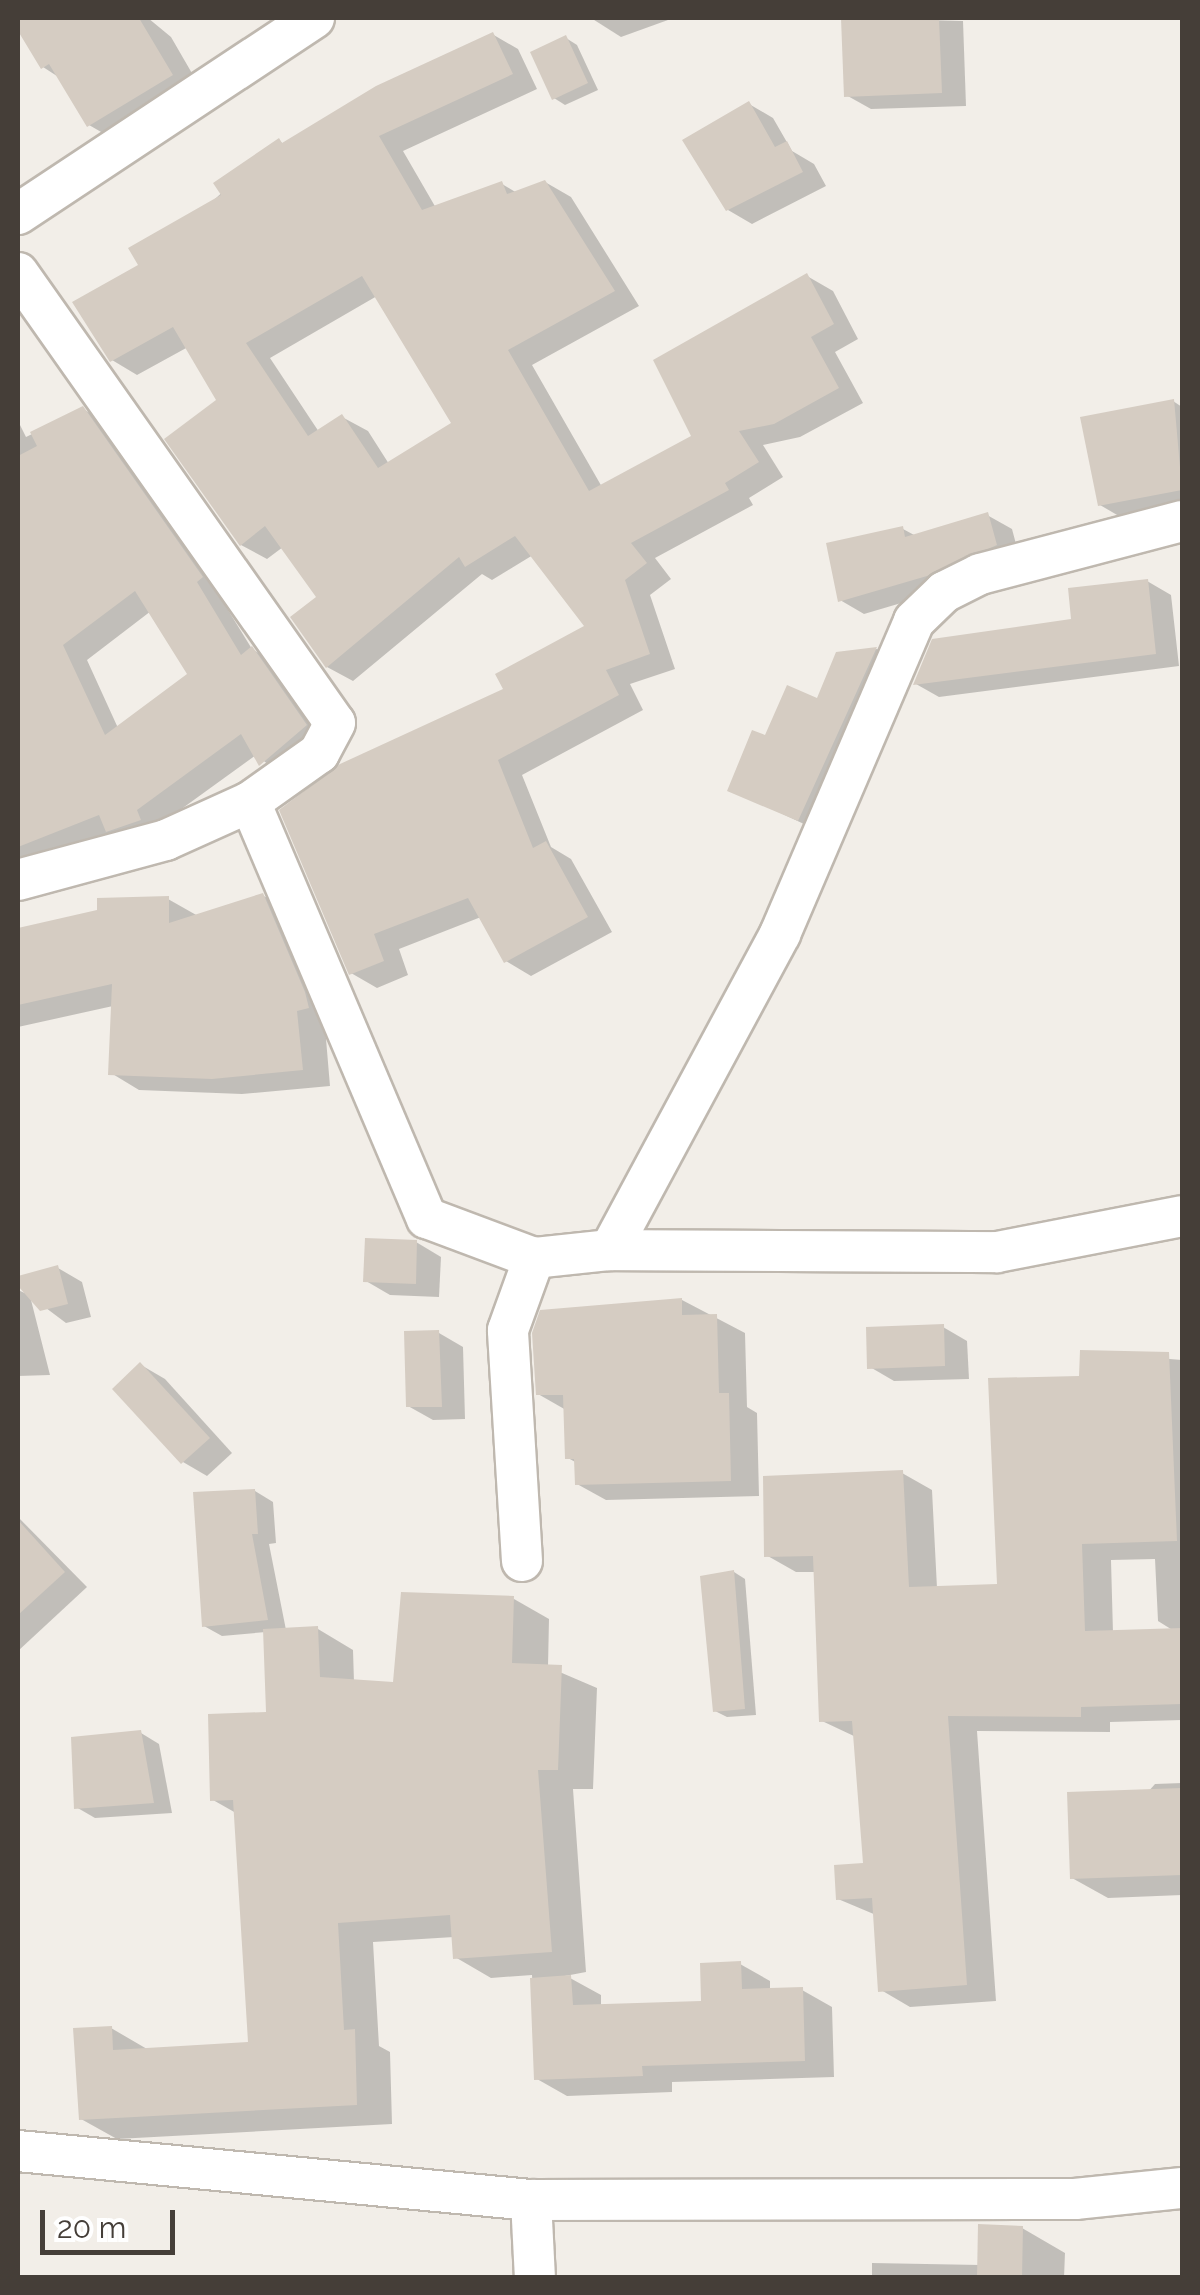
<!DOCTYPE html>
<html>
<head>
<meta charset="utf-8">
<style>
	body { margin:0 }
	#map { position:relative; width:1200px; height:2295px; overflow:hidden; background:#f2eee8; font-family:Raleway,sans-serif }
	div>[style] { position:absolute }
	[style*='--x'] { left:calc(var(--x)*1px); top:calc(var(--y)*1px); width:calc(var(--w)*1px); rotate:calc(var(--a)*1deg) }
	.shadow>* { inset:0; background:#0003 }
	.building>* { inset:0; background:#d5ccc2 }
	.roads { filter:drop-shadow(2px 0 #bfb8af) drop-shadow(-2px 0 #bfb8af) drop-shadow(0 2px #bfb8af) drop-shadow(0 -2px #bfb8af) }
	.street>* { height:40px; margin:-20px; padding:0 20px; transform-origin:20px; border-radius:20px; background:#fff }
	span { translate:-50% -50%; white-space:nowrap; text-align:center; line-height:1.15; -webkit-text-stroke:10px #fff; paint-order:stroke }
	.frame { position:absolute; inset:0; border:20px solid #453e38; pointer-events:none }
	.scale { position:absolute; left:40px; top:2210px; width:135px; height:45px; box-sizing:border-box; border:5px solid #453e38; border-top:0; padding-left:12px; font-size:30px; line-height:35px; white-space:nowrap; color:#453e38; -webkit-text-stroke:8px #fff; paint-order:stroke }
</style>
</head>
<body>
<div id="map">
	<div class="shadow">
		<div style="clip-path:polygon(18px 18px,148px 18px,171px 37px,204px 94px,122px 144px,89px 125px,60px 78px,43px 67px)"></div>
		<div style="clip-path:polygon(591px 18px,667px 18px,668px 20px,621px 37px)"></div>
		<div style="clip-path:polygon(844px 18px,963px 21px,966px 106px,871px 109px,846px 95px)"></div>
		<div style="clip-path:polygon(evenodd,492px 34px,518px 49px,537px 89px,403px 151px,436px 208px,502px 184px,517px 193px,545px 182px,571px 197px,639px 306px,532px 365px,602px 487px,694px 437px,807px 276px,833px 291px,858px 339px,835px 352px,863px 403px,800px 437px,763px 445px,783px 477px,749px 498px,753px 505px,655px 558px,671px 579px,650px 595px,675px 669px,630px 684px,643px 710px,522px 775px,551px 847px,571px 859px,612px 932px,531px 976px,506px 961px,481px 917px,399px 949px,408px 975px,377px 988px,351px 973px,506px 690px,588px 627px,533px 555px,492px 580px,482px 574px,353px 681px,327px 667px,319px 598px,283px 547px,267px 559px,241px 545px,219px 401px,188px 347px,137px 375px,112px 360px,141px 266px,279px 141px,284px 144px,492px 34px,377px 296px,455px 424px,389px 464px,368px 431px,342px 417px,319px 432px,270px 358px,377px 296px)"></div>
		<div style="clip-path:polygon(566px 38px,577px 45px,598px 90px,565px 105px,554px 98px)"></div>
		<div style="clip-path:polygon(749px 104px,773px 118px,792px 151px,814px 164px,826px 186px,752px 224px,728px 210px)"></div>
		<div style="clip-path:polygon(1173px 401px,1182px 407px,1182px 508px,1124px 519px,1100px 505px)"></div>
		<div style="clip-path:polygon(evenodd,83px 409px,107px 423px,226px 592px,220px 597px,252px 649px,277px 664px,330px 740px,286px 778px,256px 755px,133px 844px,113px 833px,18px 870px,18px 601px,34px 589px,18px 564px,18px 421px,26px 437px,83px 409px,151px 611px,190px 675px,118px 728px,87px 660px,151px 611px)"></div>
		<div style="clip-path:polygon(987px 515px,1012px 529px,1020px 559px,952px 588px,864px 614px,840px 600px,903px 529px,916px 536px)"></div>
		<div style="clip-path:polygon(1147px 581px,1171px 595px,1179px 666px,939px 697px,916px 684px,1074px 621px)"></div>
		<div style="clip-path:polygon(877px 649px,900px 663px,823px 833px,730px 789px,767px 739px,818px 701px,838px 655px)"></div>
		<div style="clip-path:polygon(262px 895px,291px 912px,325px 1027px,330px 1086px,242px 1094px,139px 1090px,111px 1073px,113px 1006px,18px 1027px,18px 930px,168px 899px,198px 916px)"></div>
		<div style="clip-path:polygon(416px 1242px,441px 1257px,439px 1297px,390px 1295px,366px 1281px)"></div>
		<div style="clip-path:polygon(58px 1268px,82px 1282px,91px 1317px,66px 1323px,30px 1296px,50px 1375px,18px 1376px,18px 1290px,29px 1295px,18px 1278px)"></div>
		<div style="clip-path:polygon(682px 1300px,745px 1333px,747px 1407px,757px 1413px,759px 1496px,606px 1500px,577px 1484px,577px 1463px,568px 1458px,566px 1410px,538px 1394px)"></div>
		<div style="clip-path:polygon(943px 1327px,967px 1341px,969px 1379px,894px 1381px,870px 1367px)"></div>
		<div style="clip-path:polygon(439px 1333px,463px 1347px,465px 1419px,433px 1420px,408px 1406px)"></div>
		<div style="clip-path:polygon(evenodd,1082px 1352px,1182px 1360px,1182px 1720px,1110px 1722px,1110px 1732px,977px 1731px,996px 2001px,910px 2007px,881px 1990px,876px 1915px,838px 1899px,865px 1865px,856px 1737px,822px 1721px,816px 1572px,796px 1572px,766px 1555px,902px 1473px,932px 1490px,937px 1588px,1000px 1586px,1081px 1378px,1082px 1352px,1155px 1559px,1158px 1621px,1174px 1631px,1113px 1633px,1111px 1560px,1155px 1559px)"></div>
		<div style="clip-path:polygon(141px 1365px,165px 1379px,232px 1453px,207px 1476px,183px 1462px,115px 1389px)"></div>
		<div style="clip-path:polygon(255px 1491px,273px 1502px,276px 1543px,269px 1544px,286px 1630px,318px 1629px,353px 1650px,354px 1682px,396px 1684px,514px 1599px,549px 1619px,548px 1667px,597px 1688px,593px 1789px,573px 1789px,586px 1972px,549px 1979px,570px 1978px,601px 1995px,601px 2006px,703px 2003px,740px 1964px,770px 1981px,770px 1990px,802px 1990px,832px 2007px,834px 2077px,672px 2082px,672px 2092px,567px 2096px,537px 2079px,532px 1975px,491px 1978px,455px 1957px,454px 1937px,373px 1942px,379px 2046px,390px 2052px,392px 2124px,117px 2139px,81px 2119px,111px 2028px,147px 2049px,251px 2044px,236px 1813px,213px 1800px,269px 1714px,266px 1632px,222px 1636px,204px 1626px)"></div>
		<div style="clip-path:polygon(18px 1517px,87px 1587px,18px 1651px)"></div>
		<div style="clip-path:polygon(734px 1572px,745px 1579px,756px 1715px,727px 1717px,715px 1711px)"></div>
		<div style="clip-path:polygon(141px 1733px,159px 1744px,172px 1813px,95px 1818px,76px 1807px)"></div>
		<div style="clip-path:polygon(1182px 1783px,1182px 1895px,1108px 1898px,1072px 1878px,1155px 1784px)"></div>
		<div style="clip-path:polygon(1022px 2228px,1065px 2253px,1064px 2278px,872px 2278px,872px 2263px,980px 2265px)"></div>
	</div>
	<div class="building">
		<div style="clip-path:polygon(18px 18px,139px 18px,173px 75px,87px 127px,49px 64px,41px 69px,18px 31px)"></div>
		<div style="clip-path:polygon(841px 18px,939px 18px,942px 93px,844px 97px)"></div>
		<div style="clip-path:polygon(evenodd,493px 32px,513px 74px,379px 136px,422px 210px,502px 181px,507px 194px,545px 180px,615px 291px,508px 350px,589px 491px,691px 436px,653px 360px,807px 273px,834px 324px,811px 337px,839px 388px,774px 424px,739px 431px,759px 462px,725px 483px,729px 490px,631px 543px,647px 563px,625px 580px,650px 654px,606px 670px,619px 695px,498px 760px,533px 848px,546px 841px,588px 917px,504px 963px,468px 898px,374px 934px,384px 961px,349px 975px,279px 810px,340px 764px,503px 689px,495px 674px,584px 626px,515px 536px,465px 567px,459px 557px,326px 668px,290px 617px,316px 597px,265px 526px,240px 546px,164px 439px,216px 400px,173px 327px,110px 362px,72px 302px,138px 265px,128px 248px,221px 195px,213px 183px,279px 138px,282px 143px,376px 86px,493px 32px,362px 276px,451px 423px,378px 468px,342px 414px,308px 436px,246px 343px,362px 276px)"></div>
		<div style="clip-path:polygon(566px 35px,588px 83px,552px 100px,530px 52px)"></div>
		<div style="clip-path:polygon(749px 101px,775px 147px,787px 141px,803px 172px,726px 211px,682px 140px)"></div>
		<div style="clip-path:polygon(1174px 399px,1182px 490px,1098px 506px,1080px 417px)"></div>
		<div style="clip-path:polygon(evenodd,83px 406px,203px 577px,197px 582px,241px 655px,252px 646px,307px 725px,259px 766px,241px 734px,137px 810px,141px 820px,106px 832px,99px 815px,18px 847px,18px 456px,37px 446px,30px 432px,83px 406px,135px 591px,187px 674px,105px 735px,63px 645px,135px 591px)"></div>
		<div style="clip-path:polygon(988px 512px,997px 545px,927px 576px,838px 602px,826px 543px,903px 526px,905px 537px)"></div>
		<div style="clip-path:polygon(1148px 579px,1156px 654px,913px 685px,932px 639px,1071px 619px,1068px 588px)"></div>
		<div style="clip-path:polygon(877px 647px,798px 821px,727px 791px,752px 730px,765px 735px,787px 685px,817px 698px,836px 652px)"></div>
		<div style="clip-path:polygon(263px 893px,305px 992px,309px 1008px,297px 1011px,303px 1070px,212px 1079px,108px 1075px,112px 984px,18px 1005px,18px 928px,97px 910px,97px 898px,169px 896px,169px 923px)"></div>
		<div style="clip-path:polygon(365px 1238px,417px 1240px,416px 1284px,363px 1282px)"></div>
		<div style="clip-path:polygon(58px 1265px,68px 1304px,40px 1311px,18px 1286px,18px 1276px)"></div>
		<div style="clip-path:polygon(682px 1298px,682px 1315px,717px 1314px,719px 1393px,729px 1393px,731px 1481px,575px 1485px,574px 1459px,565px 1459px,563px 1395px,536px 1395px,532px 1333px,540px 1310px)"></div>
		<div style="clip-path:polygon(944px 1324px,945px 1366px,867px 1369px,866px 1327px)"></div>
		<div style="clip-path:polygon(439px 1330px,442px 1407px,406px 1407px,404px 1331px)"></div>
		<div style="clip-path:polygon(1080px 1350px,1169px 1352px,1177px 1541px,1082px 1544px,1085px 1631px,1182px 1628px,1182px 1704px,1081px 1707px,1081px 1717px,948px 1716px,967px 1985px,878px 1992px,872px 1898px,836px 1900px,834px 1865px,863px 1863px,852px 1721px,819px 1722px,813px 1556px,764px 1557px,763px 1476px,903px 1470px,909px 1587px,997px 1584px,988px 1378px,1079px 1376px)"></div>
		<div style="clip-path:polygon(140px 1362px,210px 1438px,181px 1464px,112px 1389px)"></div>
		<div style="clip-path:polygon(255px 1489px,258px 1534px,252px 1534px,268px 1620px,202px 1627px,193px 1492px)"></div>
		<div style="clip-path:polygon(18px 1520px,65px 1572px,18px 1615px)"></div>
		<div style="clip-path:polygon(734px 1570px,745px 1709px,713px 1712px,700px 1576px)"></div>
		<div style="clip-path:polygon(401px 1592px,514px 1596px,512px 1663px,562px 1665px,558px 1770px,538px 1770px,552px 1952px,453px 1959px,450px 1915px,338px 1923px,344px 2030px,355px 2029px,357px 2105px,79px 2120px,73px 2028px,112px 2026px,113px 2050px,248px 2042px,233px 1800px,210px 1801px,208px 1714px,266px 1712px,263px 1629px,318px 1626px,320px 1677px,393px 1682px)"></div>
		<div style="clip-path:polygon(141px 1730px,154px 1803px,74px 1809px,71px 1737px)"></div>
		<div style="clip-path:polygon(1182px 1788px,1182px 1875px,1070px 1879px,1067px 1792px)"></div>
		<div style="clip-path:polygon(741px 1961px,742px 1989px,803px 1987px,805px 2061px,642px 2066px,643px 2076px,534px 2080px,530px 1978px,571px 1975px,573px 2005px,701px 2001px,700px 1963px)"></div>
		<div style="clip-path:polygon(978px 2224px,1023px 2226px,1022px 2278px,977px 2278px)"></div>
	</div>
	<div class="roads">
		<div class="street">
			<div style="--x:18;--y:214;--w:355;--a:-33.5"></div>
			<div style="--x:18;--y:273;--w:550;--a:54.84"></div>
			<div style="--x:335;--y:723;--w:34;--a:118"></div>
			<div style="--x:319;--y:753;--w:85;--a:144.6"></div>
			<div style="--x:250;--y:802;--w:92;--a:155.7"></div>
			<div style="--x:166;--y:840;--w:153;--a:164.9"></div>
			<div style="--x:250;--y:802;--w:452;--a:67"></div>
			<div style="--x:427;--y:1218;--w:114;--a:20.5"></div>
			<div style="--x:610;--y:1250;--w:387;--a:0.3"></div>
			<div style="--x:997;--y:1252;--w:188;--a:-11"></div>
			<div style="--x:522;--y:1561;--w:231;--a:-93.5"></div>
			<div style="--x:508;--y:1330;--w:77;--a:-70.1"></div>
			<div style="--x:534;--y:1258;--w:76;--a:-6"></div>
			<div style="--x:610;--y:1250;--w:359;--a:-61.7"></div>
			<div style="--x:780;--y:934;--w:340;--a:-66.8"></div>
			<div style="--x:914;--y:621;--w:42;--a:-44"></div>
			<div style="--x:944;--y:592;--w:40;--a:-26.6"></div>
			<div style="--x:980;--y:574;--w:209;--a:-14.7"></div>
			<div style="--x:18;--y:2151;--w:515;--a:5.46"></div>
			<div style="--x:531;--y:2200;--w:544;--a:-0.11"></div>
			<div style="--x:1075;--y:2199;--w:108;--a:-5.9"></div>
			<div style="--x:531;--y:2200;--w:78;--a:87.1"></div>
		</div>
	</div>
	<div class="frame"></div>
	<div class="scale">20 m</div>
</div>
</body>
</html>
